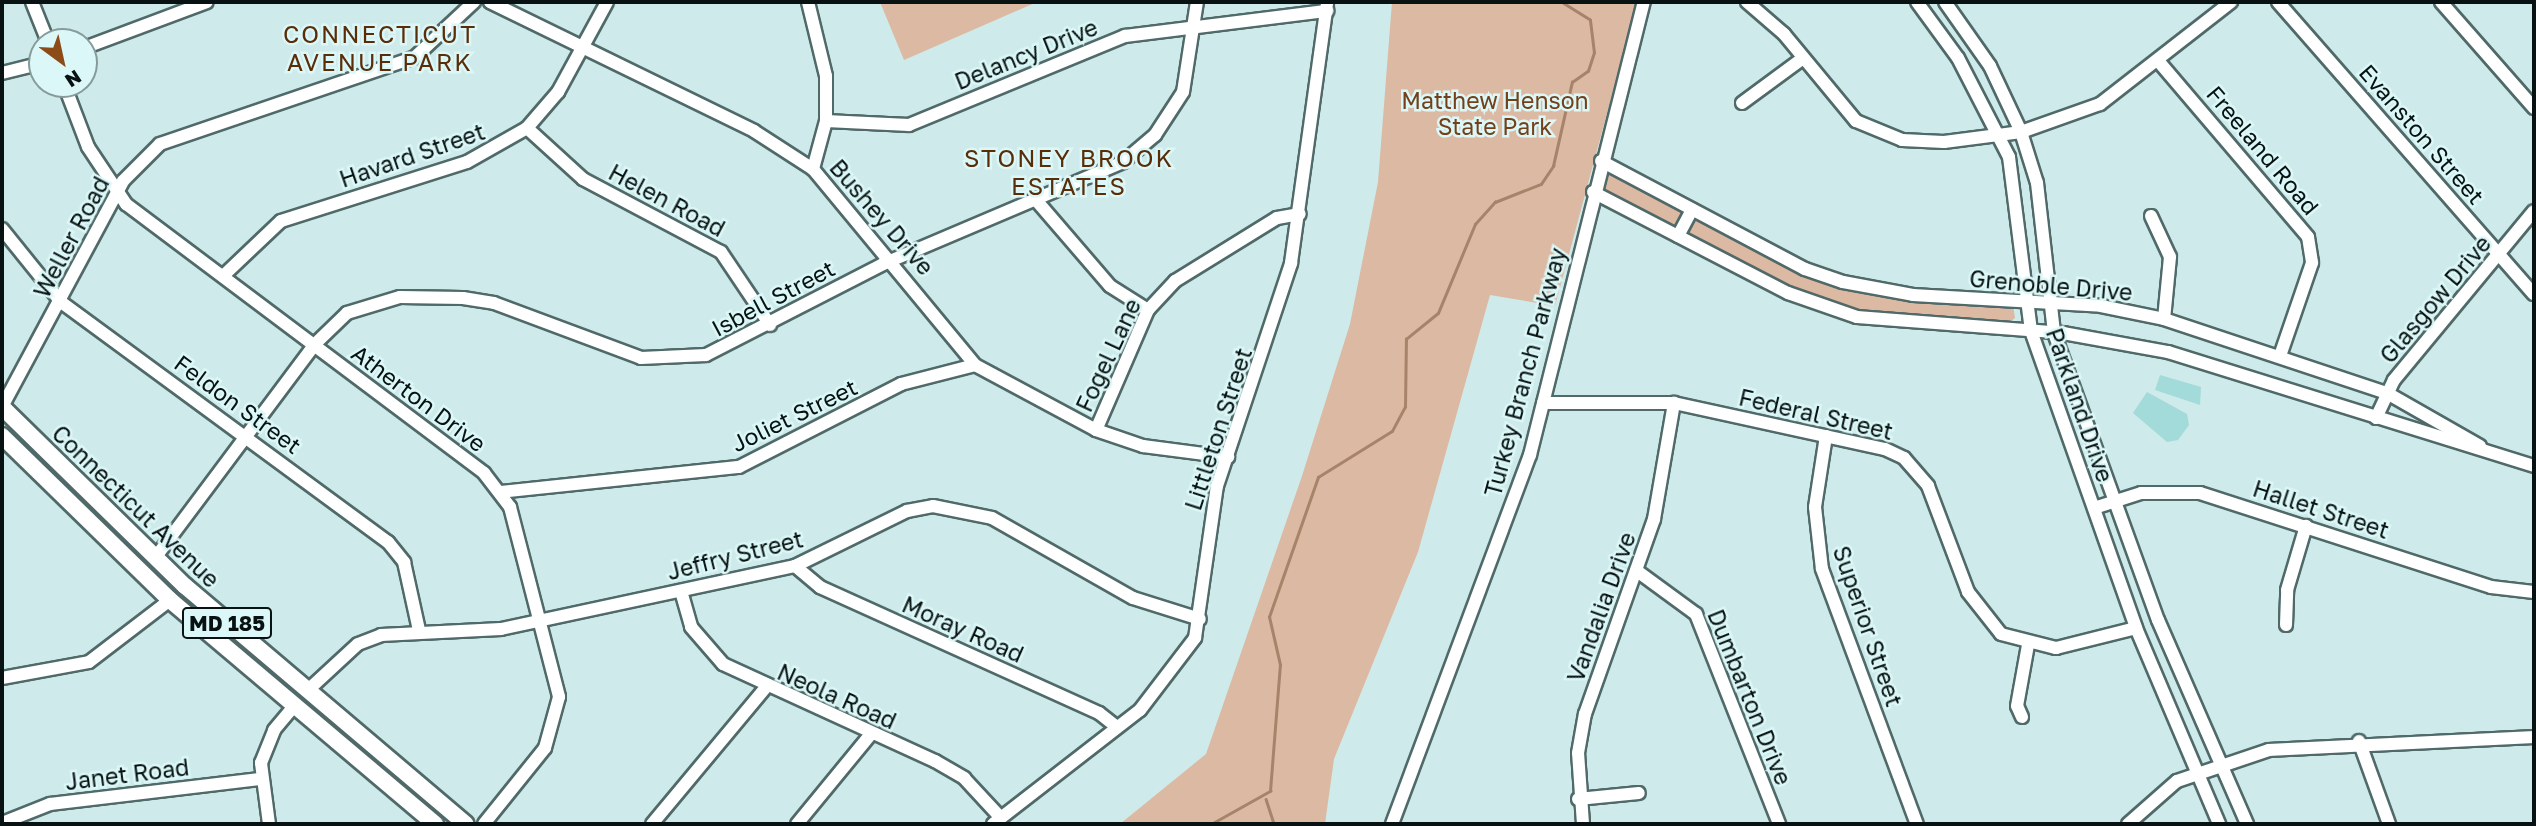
<!DOCTYPE html>
<html>
<head>
<meta charset="utf-8">
<style>
	body { margin:0 }
	#map { position:relative; width:2536px; height:826px; overflow:hidden; background:#ceeaea; font-family:"Golos Text",sans-serif }
	div>[style] { position:absolute }
	[style*='--x'] { left:calc(var(--x)*1px); top:calc(var(--y)*1px); width:calc(var(--w)*1px); rotate:calc(var(--a)*1deg) }
	.green>* { inset:0; background:#dcb9a2 }
	.stream>* { height:2.5px; margin:-1.25px; padding:0 1.25px; transform-origin:1.25px; border-radius:1.25px; background:#a7836b }
	.building>* { inset:0; background:#a3dada }
	.roads { filter:drop-shadow(2px 0 #506969) drop-shadow(-2px 0 #506969) drop-shadow(0 2px #506969) drop-shadow(0 -2px #506969) }
	.minor>* { height:12px; margin:-6px; padding:0 6px; transform-origin:6px; border-radius:6px; background:#fff }
	.major>* { height:16px; margin:-8px; padding:0 8px; transform-origin:8px; border-radius:8px; background:#fff }
	span { translate:-50% -50%; white-space:nowrap; text-align:center; line-height:1.15; -webkit-text-stroke:5px #dbf7f7; paint-order:stroke }
	.shield-label span { padding:2px 5px; background:#dbf7f7; border:2px solid; border-radius:5px; -webkit-text-stroke-width:0 }
	.shield-label { font-size:21px; color:#081212; font-weight:700 }
	.street-label { font-size:23px; color:#081212 }
	.park-label { font-size:23px; color:#73401a }
	.neighbourhood-label { font-size:24px; color:#592d08; letter-spacing:2px }
	.frame { position:absolute; inset:0; border:4px solid #081212; pointer-events:none }
	.north { position:absolute; left:28px; top:28px; width:70px; height:70px; box-sizing:border-box; background:#dbf7f7; border:2px solid #879b9b; border-radius:50%; rotate:147deg; font-size:19px; font-weight:700; line-height:28px; text-align:center; color:#081212 }
	.north::after { content:''; display:block; margin:auto; width:24px; height:32px; background:#8d4c17; clip-path:polygon(50% 0,100% 100%,50% 72%,0 100%) }
</style>
</head>
<body>
<div id="map">
	<div class="green">
		<div style="clip-path:polygon(880px 2px,1037px 2px,904px 60px)"></div>
		<div style="clip-path:polygon(1392px 2px,1637px 2px,1555px 306px,1490px 295px,1418px 552px,1334px 759px,1325px 824px,1120px 824px,1206px 754px,1302px 476px,1350px 324px,1378px 182px)"></div>
		<div style="clip-path:polygon(1608px 172px,1685px 212px,1675px 229px,1602px 188px)"></div>
		<div style="clip-path:polygon(1694px 217px,1812px 276px,2013px 305px,2015px 318px,2007px 324px,1880px 315px,1841px 306px,1794px 291px,1684px 234px)"></div>
	</div>
	<div class="stream">
		<div style="--x:1266;--y:799;--w:26;--a:72"></div>
		<div style="--x:1211;--y:824;--w:68;--a:-29.2"></div>
		<div style="--x:1270;--y:791;--w:126;--a:-85.5"></div>
		<div style="--x:1280;--y:665;--w:49;--a:-102.9"></div>
		<div style="--x:1269;--y:617;--w:148;--a:-70.7"></div>
		<div style="--x:1318;--y:477;--w:87;--a:-31.9"></div>
		<div style="--x:1392;--y:431;--w:27;--a:-62"></div>
		<div style="--x:1405;--y:407;--w:68;--a:-89.2"></div>
		<div style="--x:1406;--y:339;--w:41;--a:-39.1"></div>
		<div style="--x:1438;--y:313;--w:96;--a:-67.4"></div>
		<div style="--x:1475;--y:224;--w:30;--a:-48"></div>
		<div style="--x:1495;--y:202;--w:49;--a:-21.4"></div>
		<div style="--x:1541;--y:184;--w:22;--a:-56"></div>
		<div style="--x:1553;--y:166;--w:86;--a:-77.3"></div>
		<div style="--x:1572;--y:82;--w:19;--a:-35"></div>
		<div style="--x:1588;--y:71;--w:19;--a:-72"></div>
		<div style="--x:1594;--y:53;--w:33;--a:-97"></div>
		<div style="--x:1590;--y:20;--w:34;--a:-148"></div>
	</div>
	<div class="building">
		<div style="clip-path:polygon(2160px 375px,2201px 387px,2200px 405px,2155px 390px)"></div>
		<div style="clip-path:polygon(2147px 392px,2187px 414px,2189px 425px,2178px 440px,2167px 442px,2133px 413px)"></div>
	</div>
	<div class="roads">
		<div class="minor">
			<div style="--x:32;--y:2;--w:43;--a:68.2"></div>
			<div style="--x:490;--y:2;--w:294;--a:26"></div>
			<div style="--x:754;--y:131;--w:70;--a:32.8"></div>
			<div style="--x:813;--y:169;--w:254;--a:50.4"></div>
			<div style="--x:975;--y:365;--w:137;--a:28.2"></div>
			<div style="--x:1096;--y:430;--w:50;--a:18.8"></div>
			<div style="--x:1143;--y:446;--w:86;--a:7.4"></div>
			<div style="--x:808;--y:2;--w:76;--a:76.3"></div>
			<div style="--x:826;--y:76;--w:45;--a:90"></div>
			<div style="--x:826;--y:121;--w:50;--a:105.2"></div>
			<div style="--x:1747;--y:2;--w:49;--a:40.9"></div>
			<div style="--x:1784;--y:34;--w:113;--a:50.4"></div>
			<div style="--x:1856;--y:121;--w:50;--a:22.4"></div>
			<div style="--x:1902;--y:140;--w:42;--a:2.7"></div>
			<div style="--x:1944;--y:142;--w:78;--a:-7.4"></div>
			<div style="--x:2021;--y:132;--w:84;--a:-19.5"></div>
			<div style="--x:2100;--y:104;--w:166;--a:-37.9"></div>
			<div style="--x:1917;--y:2;--w:69;--a:53.8"></div>
			<div style="--x:1958;--y:58;--w:111;--a:62.7"></div>
			<div style="--x:2009;--y:157;--w:175;--a:82.8"></div>
			<div style="--x:2031;--y:331;--w:315;--a:70.5"></div>
			<div style="--x:2136;--y:628;--w:213;--a:67"></div>
			<div style="--x:1945;--y:2;--w:78;--a:54.9"></div>
			<div style="--x:1990;--y:66;--w:73;--a:64.8"></div>
			<div style="--x:2021;--y:132;--w:53;--a:72.6"></div>
			<div style="--x:2037;--y:183;--w:151;--a:83.5"></div>
			<div style="--x:2054;--y:333;--w:305;--a:70.1"></div>
			<div style="--x:2158;--y:620;--w:223;--a:66.4"></div>
			<div style="--x:2278;--y:2;--w:388;--a:48.8"></div>
			<div style="--x:2441;--y:2;--w:141;--a:48.7"></div>
			<div style="--x:84;--y:48;--w:131;--a:-20.5"></div>
			<div style="--x:2160;--y:63;--w:228;--a:49.6"></div>
			<div style="--x:2308;--y:237;--w:26;--a:81"></div>
			<div style="--x:2312;--y:263;--w:95;--a:109"></div>
			<div style="--x:2;--y:73;--w:41;--a:-14"></div>
			<div style="--x:64;--y:84;--w:67;--a:69.1"></div>
			<div style="--x:88;--y:147;--w:69;--a:56.3"></div>
			<div style="--x:126;--y:204;--w:448;--a:36.9"></div>
			<div style="--x:484;--y:473;--w:43;--a:52.6"></div>
			<div style="--x:510;--y:507;--w:196;--a:75.5"></div>
			<div style="--x:559;--y:697;--w:53;--a:105.4"></div>
			<div style="--x:545;--y:748;--w:97;--a:128.8"></div>
			<div style="--x:1742;--y:103;--w:74;--a:-36.3"></div>
			<div style="--x:826;--y:121;--w:83;--a:2.8"></div>
			<div style="--x:909;--y:125;--w:234;--a:-22.4"></div>
			<div style="--x:1125;--y:36;--w:204;--a:-7.1"></div>
			<div style="--x:527;--y:128;--w:76;--a:42.3"></div>
			<div style="--x:583;--y:179;--w:156;--a:27.9"></div>
			<div style="--x:721;--y:252;--w:88;--a:56.1"></div>
			<div style="--x:1601;--y:161;--w:231;--a:27.9"></div>
			<div style="--x:1805;--y:269;--w:40;--a:18.9"></div>
			<div style="--x:1843;--y:282;--w:71;--a:10.5"></div>
			<div style="--x:1913;--y:295;--w:188;--a:3.3"></div>
			<div style="--x:2101;--y:306;--w:64;--a:11.7"></div>
			<div style="--x:2164;--y:319;--w:235;--a:18.4"></div>
			<div style="--x:2387;--y:393;--w:107;--a:29.7"></div>
			<div style="--x:1593;--y:192;--w:220;--a:27.4"></div>
			<div style="--x:1788;--y:293;--w:73;--a:19.2"></div>
			<div style="--x:1857;--y:317;--w:207;--a:4.4"></div>
			<div style="--x:2063;--y:333;--w:107;--a:10.3"></div>
			<div style="--x:2168;--y:352;--w:383;--a:17.3"></div>
			<div style="--x:1036;--y:200;--w:113;--a:49.3"></div>
			<div style="--x:1110;--y:286;--w:45;--a:32.3"></div>
			<div style="--x:2151;--y:216;--w:45;--a:65.1"></div>
			<div style="--x:2170;--y:257;--w:62;--a:95.5"></div>
			<div style="--x:2;--y:229;--w:94;--a:51.1"></div>
			<div style="--x:61;--y:302;--w:406;--a:36.3"></div>
			<div style="--x:388;--y:542;--w:26;--a:51"></div>
			<div style="--x:404;--y:562;--w:70;--a:77.6"></div>
			<div style="--x:1678;--y:236;--w:30;--a:-62"></div>
			<div style="--x:223;--y:276;--w:80;--a:-43.5"></div>
			<div style="--x:281;--y:221;--w:195;--a:-17.6"></div>
			<div style="--x:467;--y:162;--w:69;--a:-29.5"></div>
			<div style="--x:527;--y:128;--w:48;--a:-49.3"></div>
			<div style="--x:558;--y:92;--w:102;--a:-61.4"></div>
			<div style="--x:1543;--y:403;--w:131;--a:0"></div>
			<div style="--x:1674;--y:403;--w:216;--a:12.3"></div>
			<div style="--x:1885;--y:449;--w:21;--a:25"></div>
			<div style="--x:1904;--y:458;--w:37;--a:49"></div>
			<div style="--x:1928;--y:486;--w:113;--a:69.3"></div>
			<div style="--x:1968;--y:592;--w:53;--a:51.8"></div>
			<div style="--x:2001;--y:634;--w:57;--a:14.3"></div>
			<div style="--x:2056;--y:648;--w:82;--a:-14"></div>
			<div style="--x:2;--y:407;--w:256;--a:-61.8"></div>
			<div style="--x:123;--y:181;--w:52;--a:-45"></div>
			<div style="--x:160;--y:144;--w:269;--a:-18.8"></div>
			<div style="--x:415;--y:57;--w:81;--a:-43"></div>
			<div style="--x:2376;--y:418;--w:42;--a:-64.7"></div>
			<div style="--x:2394;--y:380;--w:219;--a:-50.4"></div>
			<div style="--x:1096;--y:430;--w:131;--a:-66.6"></div>
			<div style="--x:1148;--y:310;--w:40;--a:-47"></div>
			<div style="--x:1175;--y:281;--w:120;--a:-31.7"></div>
			<div style="--x:1277;--y:218;--w:23;--a:-10"></div>
			<div style="--x:1826;--y:436;--w:72;--a:98.8"></div>
			<div style="--x:1815;--y:507;--w:62;--a:83.6"></div>
			<div style="--x:1822;--y:569;--w:272;--a:69.6"></div>
			<div style="--x:500;--y:492;--w:240;--a:-6"></div>
			<div style="--x:739;--y:467;--w:182;--a:-27.1"></div>
			<div style="--x:901;--y:384;--w:76;--a:-14.4"></div>
			<div style="--x:2094;--y:508;--w:49;--a:-17.7"></div>
			<div style="--x:2141;--y:493;--w:59;--a:0"></div>
			<div style="--x:2200;--y:493;--w:306;--a:17.9"></div>
			<div style="--x:2491;--y:587;--w:43;--a:6.6"></div>
			<div style="--x:155;--y:558;--w:267;--a:-53.2"></div>
			<div style="--x:315;--y:344;--w:45;--a:-44.1"></div>
			<div style="--x:347;--y:313;--w:55;--a:-16.8"></div>
			<div style="--x:400;--y:297;--w:63;--a:0.9"></div>
			<div style="--x:463;--y:298;--w:31;--a:9"></div>
			<div style="--x:494;--y:303;--w:157;--a:20.5"></div>
			<div style="--x:641;--y:358;--w:65;--a:-2.6"></div>
			<div style="--x:706;--y:355;--w:199;--a:-27.2"></div>
			<div style="--x:883;--y:264;--w:261;--a:-23"></div>
			<div style="--x:1123;--y:162;--w:42;--a:-40.2"></div>
			<div style="--x:1155;--y:135;--w:51;--a:-56.9"></div>
			<div style="--x:1183;--y:92;--w:91;--a:-81.2"></div>
			<div style="--x:795;--y:566;--w:33;--a:40"></div>
			<div style="--x:820;--y:587;--w:306;--a:24.3"></div>
			<div style="--x:1099;--y:713;--w:23;--a:38"></div>
			<div style="--x:1637;--y:571;--w:73;--a:36.1"></div>
			<div style="--x:1696;--y:614;--w:226;--a:68.4"></div>
			<div style="--x:681;--y:591;--w:37;--a:74"></div>
			<div style="--x:691;--y:627;--w:49;--a:49.1"></div>
			<div style="--x:723;--y:664;--w:233;--a:24.6"></div>
			<div style="--x:935;--y:761;--w:34;--a:30"></div>
			<div style="--x:964;--y:778;--w:54;--a:47.2"></div>
			<div style="--x:2286;--y:625;--w:35;--a:-88"></div>
			<div style="--x:2287;--y:590;--w:67;--a:-73.5"></div>
			<div style="--x:2;--y:678;--w:88;--a:-10.4"></div>
			<div style="--x:89;--y:662;--w:102;--a:-37.4"></div>
			<div style="--x:307;--y:691;--w:69;--a:-42.7"></div>
			<div style="--x:358;--y:644;--w:25;--a:-21"></div>
			<div style="--x:381;--y:635;--w:120;--a:-2.9"></div>
			<div style="--x:501;--y:629;--w:301;--a:-12.1"></div>
			<div style="--x:795;--y:566;--w:125;--a:-26.2"></div>
			<div style="--x:907;--y:511;--w:26;--a:-11"></div>
			<div style="--x:933;--y:506;--w:60;--a:11.5"></div>
			<div style="--x:992;--y:518;--w:162;--a:29.6"></div>
			<div style="--x:1133;--y:598;--w:70;--a:17.4"></div>
			<div style="--x:2022;--y:717;--w:12;--a:-114"></div>
			<div style="--x:2017;--y:706;--w:62;--a:-79.8"></div>
			<div style="--x:2359;--y:741;--w:88;--a:70.1"></div>
			<div style="--x:1578;--y:799;--w:61;--a:-5.6"></div>
			<div style="--x:2;--y:823;--w:52;--a:-21.6"></div>
			<div style="--x:50;--y:804;--w:211;--a:-6.8"></div>
			<div style="--x:269;--y:824;--w:62;--a:-97.5"></div>
			<div style="--x:261;--y:763;--w:35;--a:-68"></div>
			<div style="--x:274;--y:730;--w:31;--a:-50"></div>
			<div style="--x:652;--y:824;--w:178;--a:-50.2"></div>
			<div style="--x:797;--y:824;--w:117;--a:-50.6"></div>
			<div style="--x:993;--y:824;--w:186;--a:-37.8"></div>
			<div style="--x:1140;--y:710;--w:91;--a:-52.6"></div>
			<div style="--x:1195;--y:638;--w:154;--a:-81.8"></div>
			<div style="--x:1217;--y:486;--w:235;--a:-71.6"></div>
			<div style="--x:1291;--y:263;--w:263;--a:-82.1"></div>
			<div style="--x:1392;--y:824;--w:394;--a:-69.5"></div>
			<div style="--x:1530;--y:455;--w:467;--a:-75.9"></div>
			<div style="--x:1583;--y:824;--w:71;--a:-94"></div>
			<div style="--x:1578;--y:753;--w:40;--a:-80"></div>
			<div style="--x:1585;--y:714;--w:207;--a:-70.5"></div>
			<div style="--x:1654;--y:519;--w:118;--a:-80.2"></div>
			<div style="--x:2128;--y:824;--w:65;--a:-41.3"></div>
			<div style="--x:2177;--y:781;--w:97;--a:-18.6"></div>
			<div style="--x:2269;--y:750;--w:265;--a:-2.8"></div>
		</div>
		<div class="major">
			<div style="--x:2;--y:407;--w:256;--a:44.4"></div>
			<div style="--x:185;--y:586;--w:368;--a:40.3"></div>
			<div style="--x:2;--y:436;--w:235;--a:44.3"></div>
			<div style="--x:170;--y:600;--w:347;--a:40.2"></div>
		</div>
	</div>
	<div class="shield-label">
		<span style="left:227px;top:623px">MD 185</span>
	</div>
	<div class="street-label">
		<span style="left:1026px;top:54px;rotate:-22deg">Delancy Drive</span>
		<span style="left:2422px;top:134px;rotate:49deg">Evanston Street</span>
		<span style="left:2263px;top:150px;rotate:50deg">Freeland Road</span>
		<span style="left:412px;top:155px;rotate:-19deg">Havard Street</span>
		<span style="left:667px;top:200px;rotate:28deg">Helen Road</span>
		<span style="left:882px;top:217px;rotate:49deg">Bushey Drive</span>
		<span style="left:71px;top:237px;rotate:-62deg">Weller Road</span>
		<span style="left:2051px;top:285px;rotate:5deg">Grenoble Drive</span>
		<span style="left:773px;top:298px;rotate:-28deg">Isbell Street</span>
		<span style="left:2435px;top:299px;rotate:-50deg">Glasgow Drive</span>
		<span style="left:1108px;top:355px;rotate:-65deg">Fogel Lane</span>
		<span style="left:1525px;top:372px;rotate:-75deg">Turkey Branch Parkway</span>
		<span style="left:419px;top:398px;rotate:37deg">Atherton Drive</span>
		<span style="left:238px;top:404px;rotate:36deg">Feldon Street</span>
		<span style="left:2080px;top:405px;rotate:71deg">Parkland Drive</span>
		<span style="left:1816px;top:414px;rotate:13deg">Federal Street</span>
		<span style="left:794px;top:415px;rotate:-26deg">Joliet Street</span>
		<span style="left:1218px;top:429px;rotate:-72deg">Littleton Street</span>
		<span style="left:136px;top:506px;rotate:44deg">Connecticut Avenue</span>
		<span style="left:2321px;top:509px;rotate:18deg">Hallet Street</span>
		<span style="left:735px;top:555px;rotate:-14deg">Jeffry Street</span>
		<span style="left:1601px;top:607px;rotate:-70deg">Vandalia Drive</span>
		<span style="left:1868px;top:626px;rotate:71deg">Superior Street</span>
		<span style="left:963px;top:629px;rotate:24deg">Moray Road</span>
		<span style="left:837px;top:696px;rotate:24deg">Neola Road</span>
		<span style="left:1750px;top:697px;rotate:68deg">Dumbarton Drive</span>
		<span style="left:127px;top:774px;rotate:-7deg">Janet Road</span>
	</div>
	<div class="park-label">
		<span style="left:1495px;top:113px">Matthew Henson<br>State Park</span>
	</div>
	<div class="neighbourhood-label">
		<span style="left:380px;top:48px">CONNECTICUT<br>AVENUE PARK</span>
		<span style="left:1069px;top:172px">STONEY BROOK<br>ESTATES</span>
	</div>
	<div class="frame"></div>
	<div class="north">N</div>
</div>
</body>
</html>
